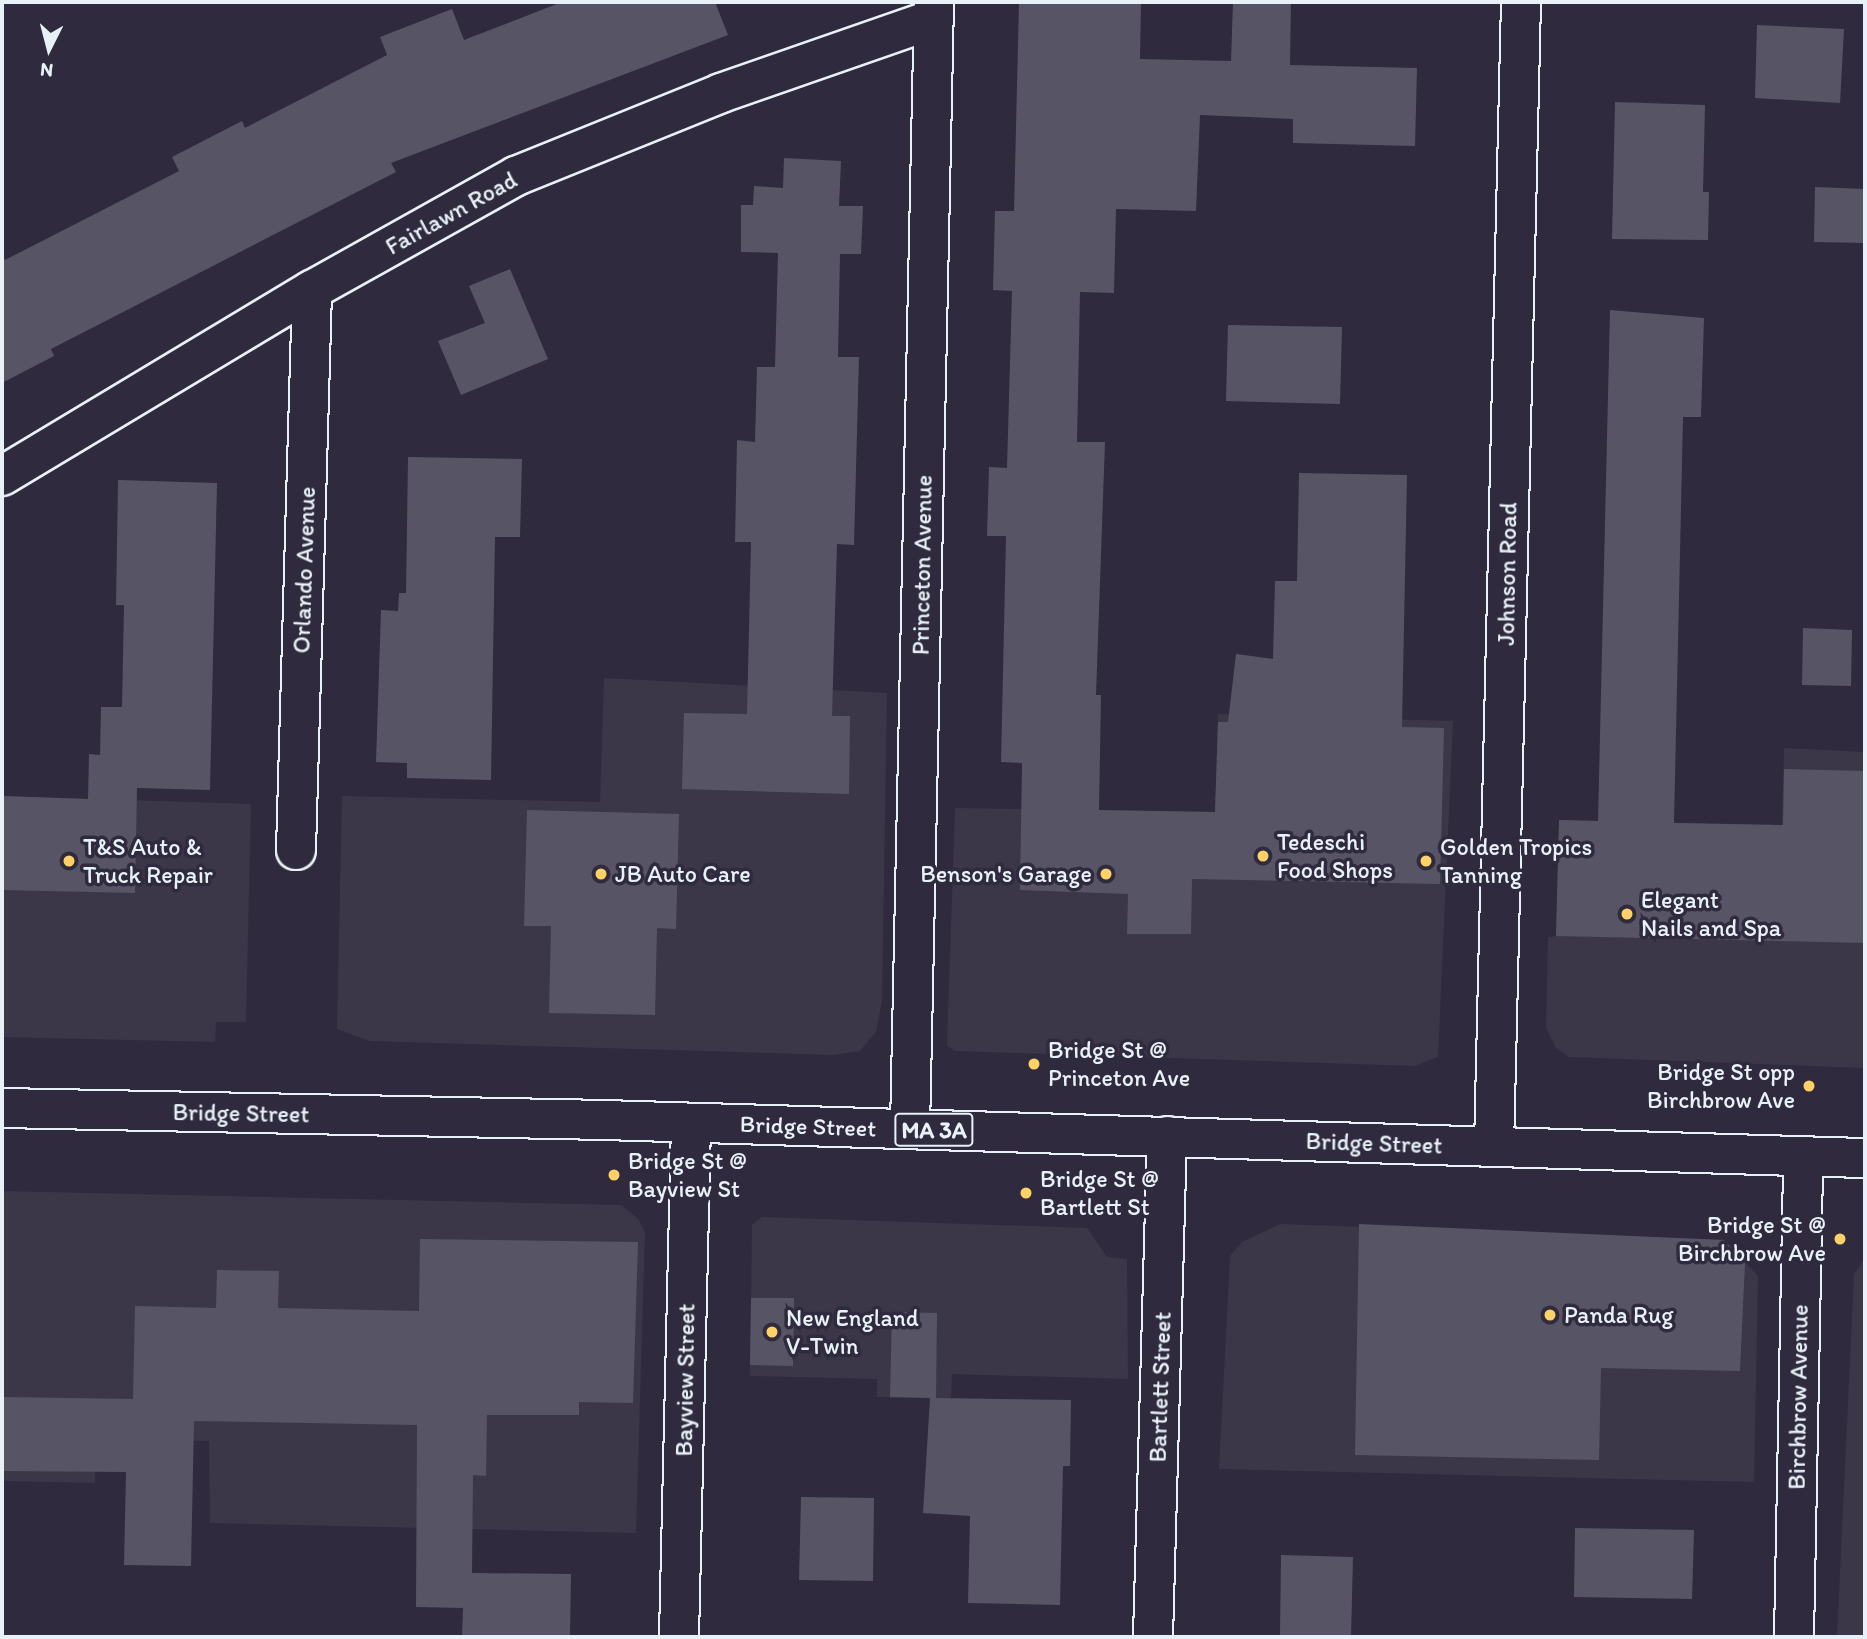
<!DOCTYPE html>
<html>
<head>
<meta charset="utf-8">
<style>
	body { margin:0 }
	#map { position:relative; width:1867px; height:1639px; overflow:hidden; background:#2f2a3d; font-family:Itim,sans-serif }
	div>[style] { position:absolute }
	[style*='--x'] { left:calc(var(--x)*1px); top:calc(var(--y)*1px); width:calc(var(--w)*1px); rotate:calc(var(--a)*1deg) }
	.built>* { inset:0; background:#3b3749 }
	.building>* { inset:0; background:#575565 }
	.roads { filter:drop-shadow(2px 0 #e8f1f8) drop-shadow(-2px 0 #e8f1f8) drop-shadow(0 2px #e8f1f8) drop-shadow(0 -2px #e8f1f8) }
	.minor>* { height:38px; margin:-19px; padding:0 19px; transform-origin:19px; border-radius:19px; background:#2f2a3d }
	.primary>* { height:38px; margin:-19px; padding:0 19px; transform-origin:19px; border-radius:19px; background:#2f2a3d }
	.dots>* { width:19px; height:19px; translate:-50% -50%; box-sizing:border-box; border:4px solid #2f2a3d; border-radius:50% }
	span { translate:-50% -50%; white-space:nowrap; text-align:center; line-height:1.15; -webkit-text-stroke:7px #2f2a3d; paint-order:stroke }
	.shield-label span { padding:2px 5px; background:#2f2a3d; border:2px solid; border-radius:5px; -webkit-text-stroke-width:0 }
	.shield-label { font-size:23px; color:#e8f1f8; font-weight:700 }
	.street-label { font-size:24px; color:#e8f1f8 }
	.poi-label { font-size:24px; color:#e8f1f8 }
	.left { translate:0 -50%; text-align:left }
	.right { translate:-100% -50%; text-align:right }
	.frame { position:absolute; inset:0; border:4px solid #e8f1f8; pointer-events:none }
	.north { position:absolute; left:14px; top:14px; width:70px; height:70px; -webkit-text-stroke:5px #2f2a3d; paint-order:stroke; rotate:186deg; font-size:19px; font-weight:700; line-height:28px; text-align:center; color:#e8f1f8 }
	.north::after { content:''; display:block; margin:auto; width:24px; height:32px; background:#e8f1f8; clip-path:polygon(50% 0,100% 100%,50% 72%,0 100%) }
</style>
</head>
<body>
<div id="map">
	<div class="built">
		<div style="clip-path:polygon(604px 678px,887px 693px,882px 1001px,876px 1032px,860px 1051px,835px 1055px,370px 1041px,337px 1029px,342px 796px,600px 802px)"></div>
		<div style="clip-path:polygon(1218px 714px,1453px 721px,1438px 1057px,1415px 1066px,954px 1051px,947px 1045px,955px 808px,1215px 812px)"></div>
		<div style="clip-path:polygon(1784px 748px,1865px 752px,1865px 1068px,1569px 1057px,1556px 1048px,1546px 1028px,1548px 937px,1556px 936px,1559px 820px,1782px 825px)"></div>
		<div style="clip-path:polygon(2px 796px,251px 804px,246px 1022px,216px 1022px,215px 1042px,2px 1037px)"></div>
		<div style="clip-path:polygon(2px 1191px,622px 1205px,638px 1219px,645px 1232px,636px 1533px,210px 1523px,209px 1441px,96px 1439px,95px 1483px,2px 1481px)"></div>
		<div style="clip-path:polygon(762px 1217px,1087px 1228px,1107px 1257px,1127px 1259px,1128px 1379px,952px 1374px,951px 1399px,877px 1397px,877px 1379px,750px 1376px,752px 1225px)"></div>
		<div style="clip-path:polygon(1280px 1224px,1724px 1240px,1758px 1276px,1754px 1482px,1219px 1469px,1230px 1256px,1242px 1242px)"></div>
		<div style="clip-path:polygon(1865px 1258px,1865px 1637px,1837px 1637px,1854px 1274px)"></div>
	</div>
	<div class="building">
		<div style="clip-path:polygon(562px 2px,715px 2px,728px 35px,391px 163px,396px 172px,51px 349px,54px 356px,2px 383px,2px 255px,5px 260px,179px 171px,172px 157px,242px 121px,245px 128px,387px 55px,380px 37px,452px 9px,464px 40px)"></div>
		<div style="clip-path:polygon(1019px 2px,1141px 2px,1140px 59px,1231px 61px,1233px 2px,1291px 2px,1290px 65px,1417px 68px,1415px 146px,1293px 143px,1293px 119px,1200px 115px,1196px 211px,1116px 209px,1114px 293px,1080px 292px,1077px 442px,1105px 442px,1096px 695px,1101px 695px,1099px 810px,1215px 812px,1218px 722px,1228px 722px,1236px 654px,1273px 659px,1275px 581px,1297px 581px,1299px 473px,1407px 475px,1402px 727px,1444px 728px,1440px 884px,1192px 879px,1191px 934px,1127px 934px,1128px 894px,1020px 890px,1022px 763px,1001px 762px,1006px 536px,987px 536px,989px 467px,1007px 468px,1012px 291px,993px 290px,995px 211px,1014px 211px)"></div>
		<div style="clip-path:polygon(1757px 25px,1844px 29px,1840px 103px,1755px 98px)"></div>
		<div style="clip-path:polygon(1615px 102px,1705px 105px,1703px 192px,1709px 192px,1708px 240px,1612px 239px)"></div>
		<div style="clip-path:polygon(784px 158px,841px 161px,839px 206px,863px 206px,861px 254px,840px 254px,838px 357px,859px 357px,854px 545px,837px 544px,832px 716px,850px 716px,849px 794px,682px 789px,684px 713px,747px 714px,751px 542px,735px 542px,737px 440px,755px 442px,757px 367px,775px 367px,778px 253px,741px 252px,741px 205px,753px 205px,754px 186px,783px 188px)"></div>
		<div style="clip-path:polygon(1815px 187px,1865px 189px,1865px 243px,1814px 242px)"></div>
		<div style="clip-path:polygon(510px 269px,548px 359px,461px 395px,438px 341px,485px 323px,469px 286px)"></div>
		<div style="clip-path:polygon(1610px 310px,1704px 318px,1701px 417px,1683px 417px,1674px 823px,1783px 825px,1784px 769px,1863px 771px,1865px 943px,1556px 936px,1559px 820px,1598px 821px)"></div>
		<div style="clip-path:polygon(1228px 325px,1342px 327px,1340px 404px,1226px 401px)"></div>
		<div style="clip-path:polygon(408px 457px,522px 459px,520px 537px,495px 537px,491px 780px,407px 778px,407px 763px,376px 762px,381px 610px,398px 611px,399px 593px,406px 593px)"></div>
		<div style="clip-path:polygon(118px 480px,217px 483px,210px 790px,137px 788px,135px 893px,2px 890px,2px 796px,88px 799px,89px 754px,100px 755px,101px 707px,122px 707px,124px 605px,116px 605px)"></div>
		<div style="clip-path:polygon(1803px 628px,1852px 630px,1851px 686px,1802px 685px)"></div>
		<div style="clip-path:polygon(527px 810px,679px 814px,676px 929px,657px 928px,655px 1015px,549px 1013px,551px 926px,524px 926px)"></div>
		<div style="clip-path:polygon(1359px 1224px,1724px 1240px,1745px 1263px,1740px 1371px,1601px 1368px,1599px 1460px,1355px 1455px)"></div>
		<div style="clip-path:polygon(420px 1239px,638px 1242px,633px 1403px,579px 1402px,579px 1415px,487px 1415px,486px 1476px,473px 1475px,472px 1573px,571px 1574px,570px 1637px,462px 1637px,463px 1608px,416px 1607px,417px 1425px,194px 1421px,191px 1566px,124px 1565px,126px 1472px,2px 1471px,2px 1397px,133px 1399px,135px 1306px,216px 1308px,217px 1270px,279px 1271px,278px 1308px,419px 1311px)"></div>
		<div style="clip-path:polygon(751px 1298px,794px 1298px,793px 1366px,750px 1365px)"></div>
		<div style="clip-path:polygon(892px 1312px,937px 1313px,936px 1398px,1071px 1400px,1070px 1466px,1063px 1466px,1060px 1605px,968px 1603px,970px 1516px,923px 1513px,930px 1398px,890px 1397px)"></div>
		<div style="clip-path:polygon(801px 1497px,874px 1498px,873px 1581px,799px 1580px)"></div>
		<div style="clip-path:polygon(1575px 1528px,1694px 1530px,1692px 1599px,1574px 1597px)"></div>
		<div style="clip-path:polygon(1281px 1555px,1353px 1557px,1351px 1637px,1280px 1637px)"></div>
	</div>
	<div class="roads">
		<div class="minor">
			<div style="--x:2;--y:476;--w:362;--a:-31"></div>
			<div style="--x:312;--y:290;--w:234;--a:-29.2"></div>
			<div style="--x:516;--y:176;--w:221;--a:-22"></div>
			<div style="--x:721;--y:93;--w:225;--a:-19.2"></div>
			<div style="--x:296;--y:850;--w:560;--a:-88.36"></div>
			<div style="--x:910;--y:1129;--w:1127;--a:-88.78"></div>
			<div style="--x:1494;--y:1147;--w:1145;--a:-88.65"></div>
			<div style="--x:679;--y:1637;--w:514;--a:-88.66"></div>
			<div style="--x:1153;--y:1637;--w:501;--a:-88.4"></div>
			<div style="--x:1794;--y:1637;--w:480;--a:-88.9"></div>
		</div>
		<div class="primary">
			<div style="--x:2;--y:1108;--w:602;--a:1.14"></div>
			<div style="--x:604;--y:1120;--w:1262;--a:1.73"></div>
		</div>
	</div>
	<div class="dots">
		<div style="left:1263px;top:856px;background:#ffd166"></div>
		<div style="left:69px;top:861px;background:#ffd166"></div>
		<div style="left:1426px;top:861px;background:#ffd166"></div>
		<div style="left:601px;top:874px;background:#ffd166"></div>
		<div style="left:1106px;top:874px;background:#ffd166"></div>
		<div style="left:1627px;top:914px;background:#ffd166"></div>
		<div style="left:1034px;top:1064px;background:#ffd166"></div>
		<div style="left:1809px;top:1086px;background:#ffd166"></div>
		<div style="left:614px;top:1175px;background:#ffd166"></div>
		<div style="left:1026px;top:1193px;background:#ffd166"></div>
		<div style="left:1840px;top:1239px;background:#ffd166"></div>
		<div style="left:1550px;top:1315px;background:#ffd166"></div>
		<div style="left:772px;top:1332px;background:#ffd166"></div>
	</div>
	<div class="shield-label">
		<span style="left:934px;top:1130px">MA 3A</span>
	</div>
	<div class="street-label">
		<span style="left:451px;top:213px;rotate:-29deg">Fairlawn Road</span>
		<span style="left:922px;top:565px;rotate:-89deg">Princeton Avenue</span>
		<span style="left:304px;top:570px;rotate:-88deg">Orlando Avenue</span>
		<span style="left:1507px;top:574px;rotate:-89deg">Johnson Road</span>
		<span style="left:241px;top:1113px;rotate:1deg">Bridge Street</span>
		<span style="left:808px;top:1126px;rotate:2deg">Bridge Street</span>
		<span style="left:1374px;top:1143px;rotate:2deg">Bridge Street</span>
		<span style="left:685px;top:1380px;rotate:-89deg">Bayview Street</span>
		<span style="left:1160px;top:1387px;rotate:-88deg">Bartlett Street</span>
		<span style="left:1798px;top:1397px;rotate:-89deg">Birchbrow Avenue</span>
	</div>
	<div class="poi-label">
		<span class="left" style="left:1277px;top:856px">Tedeschi<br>Food Shops</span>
		<span class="left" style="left:83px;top:861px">T&amp;S Auto &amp;<br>Truck Repair</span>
		<span class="left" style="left:1440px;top:861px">Golden Tropics<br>Tanning</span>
		<span class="left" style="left:615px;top:874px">JB Auto Care</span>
		<span class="right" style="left:1092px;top:874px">Benson's Garage</span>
		<span class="left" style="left:1641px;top:914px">Elegant<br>Nails and Spa</span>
		<span class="left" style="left:1048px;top:1064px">Bridge St @<br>Princeton Ave</span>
		<span class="right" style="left:1795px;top:1086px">Bridge St opp<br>Birchbrow Ave</span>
		<span class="left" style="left:628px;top:1175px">Bridge St @<br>Bayview St</span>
		<span class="left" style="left:1040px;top:1193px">Bridge St @<br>Bartlett St</span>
		<span class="right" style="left:1826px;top:1239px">Bridge St @<br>Birchbrow Ave</span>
		<span class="left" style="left:1564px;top:1315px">Panda Rug</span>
		<span class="left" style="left:786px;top:1332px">New England<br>V-Twin</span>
	</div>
	<div class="frame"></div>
	<div class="north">N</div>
</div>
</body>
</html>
